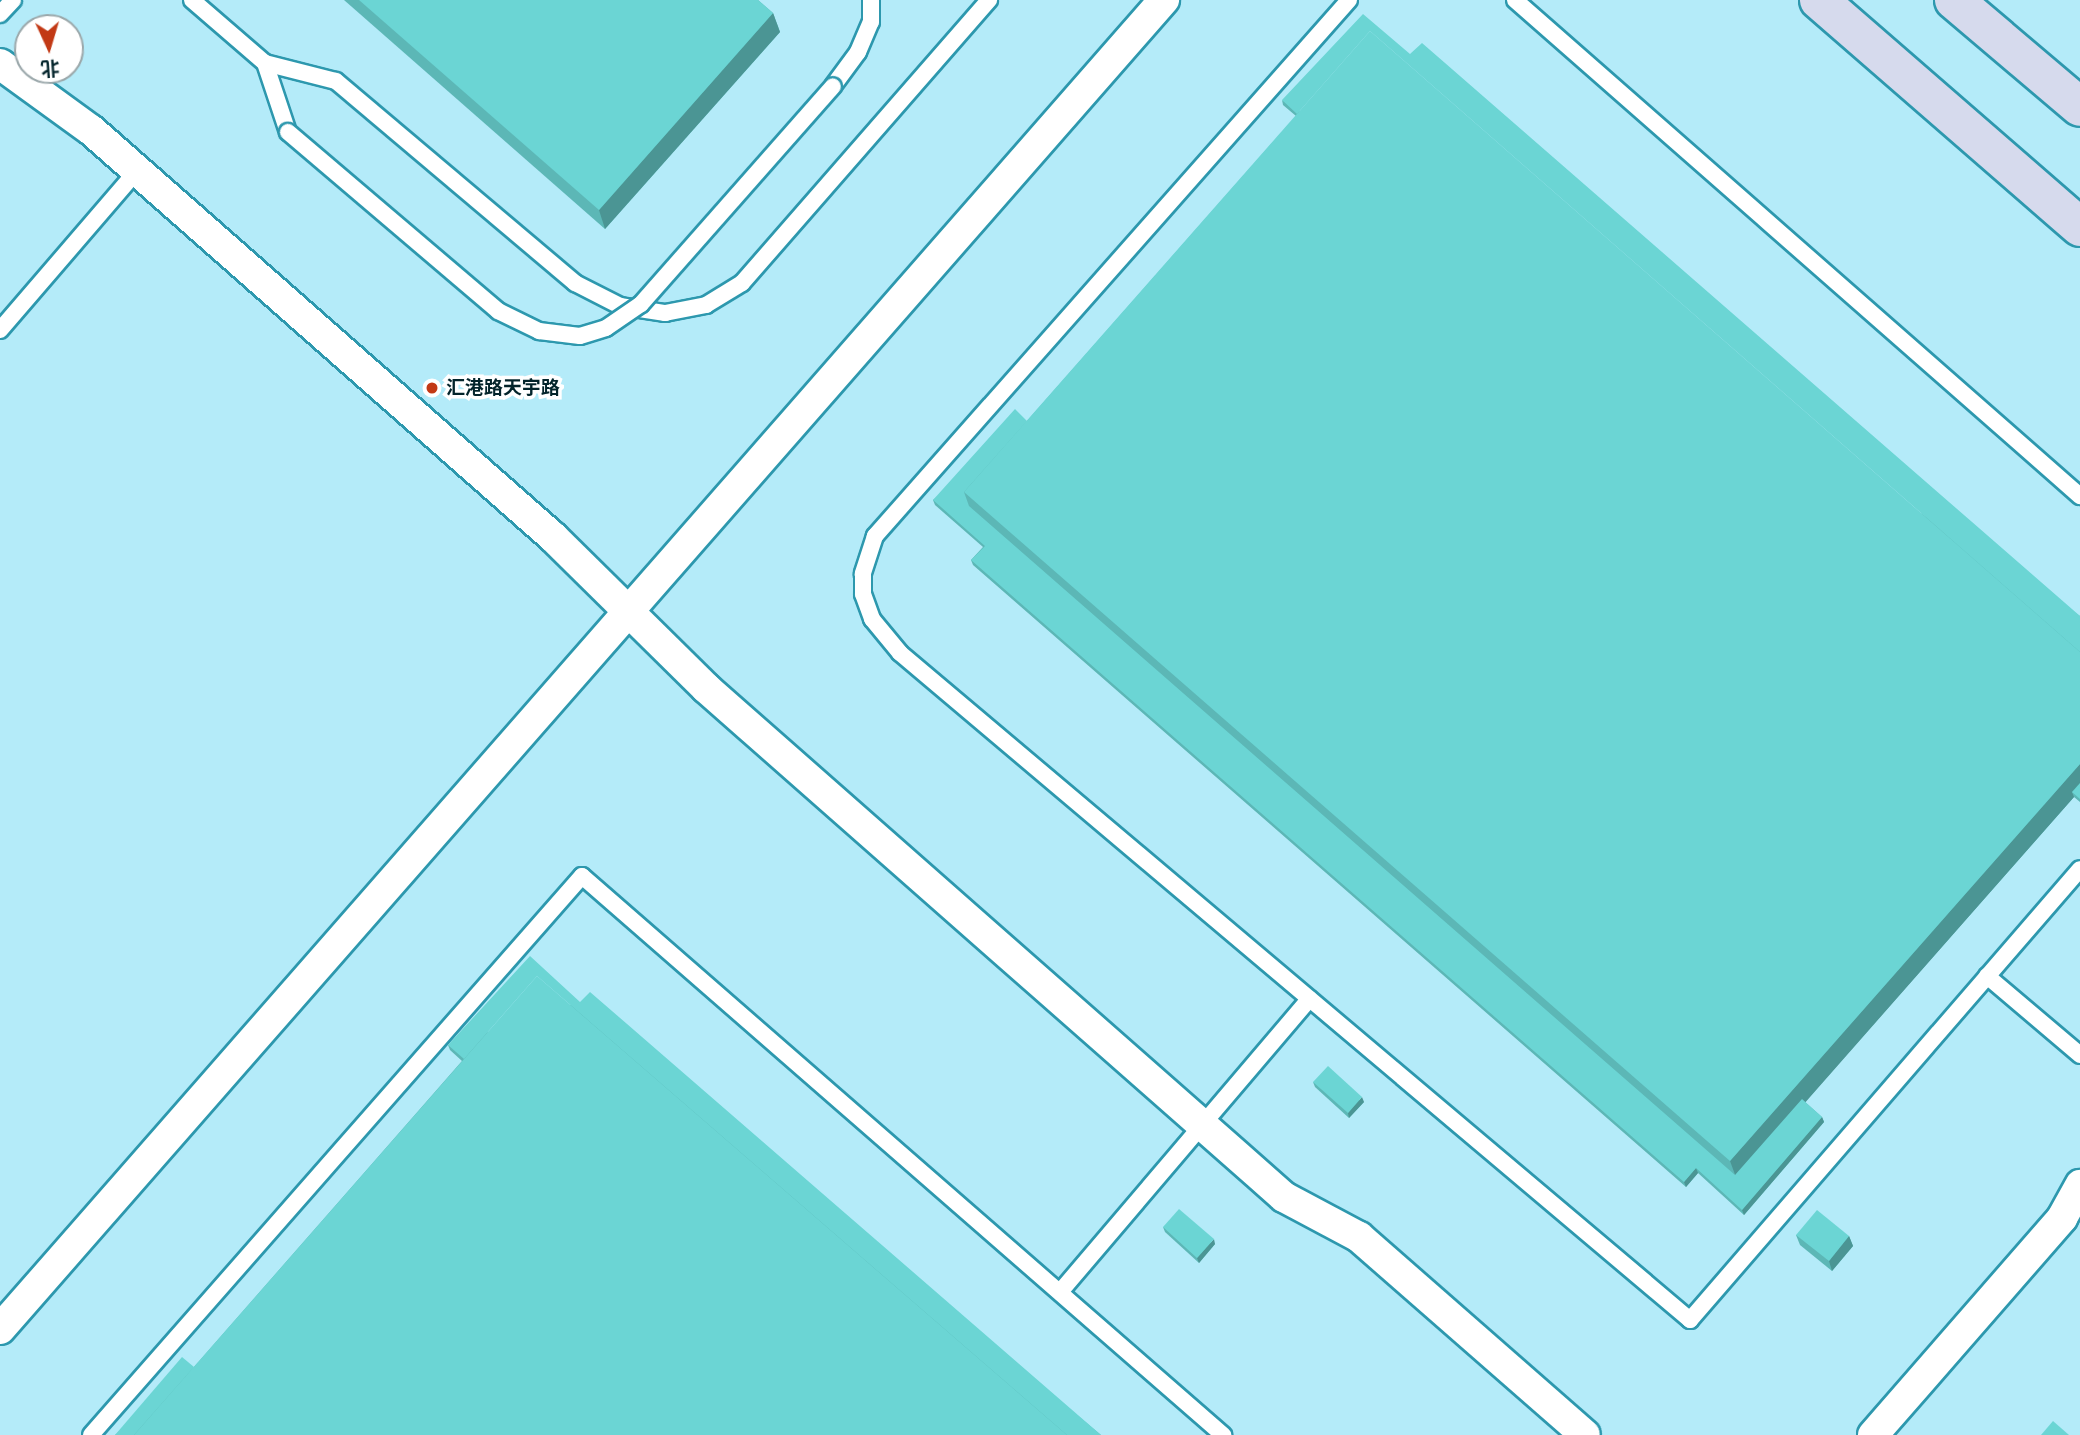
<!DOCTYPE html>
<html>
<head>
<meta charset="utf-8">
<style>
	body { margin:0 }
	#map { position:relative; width:2080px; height:1435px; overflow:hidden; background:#b4ebf9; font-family:Montserrat,"Noto Sans SC",sans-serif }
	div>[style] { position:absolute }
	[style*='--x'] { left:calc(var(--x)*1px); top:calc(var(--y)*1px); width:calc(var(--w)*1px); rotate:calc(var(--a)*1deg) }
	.roads { filter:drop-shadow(2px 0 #2d98ae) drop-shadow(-2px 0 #2d98ae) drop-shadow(0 2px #2d98ae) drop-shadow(0 -2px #2d98ae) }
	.lane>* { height:16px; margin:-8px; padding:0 8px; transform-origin:8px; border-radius:8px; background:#fff }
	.street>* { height:30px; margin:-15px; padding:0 15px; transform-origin:15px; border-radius:15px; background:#fff }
	.secondary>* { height:38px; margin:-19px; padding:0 19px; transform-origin:19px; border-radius:19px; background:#d6daed }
	.bridges { filter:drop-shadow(2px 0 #2d98ae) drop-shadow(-2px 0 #2d98ae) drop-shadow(0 2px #2d98ae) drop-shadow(0 -2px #2d98ae) }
	.lane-bridge>* { height:16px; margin:-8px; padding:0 8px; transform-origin:8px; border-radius:8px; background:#fff }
	.wall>* { inset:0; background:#5cb7b6 }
	.shaded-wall>* { inset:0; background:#4b9594 }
	.building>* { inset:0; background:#6bd5d4 }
	.dots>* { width:19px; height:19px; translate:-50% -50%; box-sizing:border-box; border:4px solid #fff; border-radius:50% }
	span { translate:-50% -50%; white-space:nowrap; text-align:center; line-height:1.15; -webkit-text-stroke:7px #fff; paint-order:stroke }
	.poi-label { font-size:19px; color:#03242b; font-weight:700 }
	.left { translate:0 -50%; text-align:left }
	.north { position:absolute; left:14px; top:14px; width:70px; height:70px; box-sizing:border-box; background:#fff; border:2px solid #9aa7aa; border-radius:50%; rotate:176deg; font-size:19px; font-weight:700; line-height:28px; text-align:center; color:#03242b }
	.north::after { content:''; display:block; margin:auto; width:24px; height:32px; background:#c23915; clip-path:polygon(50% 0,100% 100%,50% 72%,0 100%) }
</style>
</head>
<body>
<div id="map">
	<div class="roads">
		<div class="lane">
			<div style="--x:192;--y:0;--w:96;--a:40.8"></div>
			<div style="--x:265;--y:63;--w:73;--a:14.2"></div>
			<div style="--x:336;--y:81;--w:313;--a:40.2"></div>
			<div style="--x:575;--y:283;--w:51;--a:27.1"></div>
			<div style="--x:620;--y:306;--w:46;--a:8.8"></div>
			<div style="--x:665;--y:313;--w:42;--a:-11"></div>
			<div style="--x:706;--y:305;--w:42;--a:-31.4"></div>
			<div style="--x:742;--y:283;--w:376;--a:-48.9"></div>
			<div style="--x:1349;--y:0;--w:716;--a:131.49"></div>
			<div style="--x:875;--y:536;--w:40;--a:108"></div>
			<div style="--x:863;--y:574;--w:20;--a:90"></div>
			<div style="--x:863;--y:594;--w:27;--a:70"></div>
			<div style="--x:872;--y:619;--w:44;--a:50.5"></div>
			<div style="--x:900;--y:653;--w:1034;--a:40.17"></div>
			<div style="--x:1690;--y:1320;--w:596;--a:-49.15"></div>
			<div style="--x:1515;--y:0;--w:752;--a:41.28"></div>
			<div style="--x:0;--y:14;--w:19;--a:-47"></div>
			<div style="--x:265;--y:63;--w:73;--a:71.6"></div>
			<div style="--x:833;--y:86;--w:42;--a:-53.7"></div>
			<div style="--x:858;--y:52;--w:33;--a:-67"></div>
			<div style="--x:871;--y:22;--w:22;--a:-90"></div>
			<div style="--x:0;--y:330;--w:210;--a:-49.3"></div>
			<div style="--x:1987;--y:976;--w:122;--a:40.3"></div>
			<div style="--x:1060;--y:1292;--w:385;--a:-49.6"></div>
			<div style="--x:91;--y:1435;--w:744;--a:-48.71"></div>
			<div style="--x:582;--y:876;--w:851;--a:41.09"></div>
		</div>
		<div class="street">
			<div style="--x:0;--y:64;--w:112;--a:36"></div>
			<div style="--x:91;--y:130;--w:616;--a:41.38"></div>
			<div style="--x:553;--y:537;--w:215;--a:44.6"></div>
			<div style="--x:706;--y:688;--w:770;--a:41.37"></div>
			<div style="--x:1284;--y:1197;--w:85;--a:28.1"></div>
			<div style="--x:1359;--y:1237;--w:300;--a:41.2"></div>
			<div style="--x:0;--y:1329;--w:1767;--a:-48.79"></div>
			<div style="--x:1873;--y:1435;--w:288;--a:-48.9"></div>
			<div style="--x:2062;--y:1218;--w:38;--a:-61"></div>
		</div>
		<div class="secondary">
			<div style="--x:1819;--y:0;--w:346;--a:41"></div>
			<div style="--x:1954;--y:0;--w:165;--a:40.3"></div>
		</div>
	</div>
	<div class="bridges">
		<div class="lane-bridge">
			<div style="--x:288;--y:132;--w:276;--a:40.4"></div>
			<div style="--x:498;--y:311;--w:46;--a:26"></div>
			<div style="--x:539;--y:331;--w:41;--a:7"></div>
			<div style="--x:580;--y:336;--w:27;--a:-17"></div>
			<div style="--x:606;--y:328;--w:42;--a:-34.4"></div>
			<div style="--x:641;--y:304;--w:290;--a:-48.6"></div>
		</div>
	</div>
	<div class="wall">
		<div style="clip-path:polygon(344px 0,758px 0,773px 13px,780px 32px,605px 229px)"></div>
		<div style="clip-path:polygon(1282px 100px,2080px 616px,2080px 802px,2074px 797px,1805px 1102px,1822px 1117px,1824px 1122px,1744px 1215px,1698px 1173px,1686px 1187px,973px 565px,971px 560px,983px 547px,935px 505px,933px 500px,1027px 421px,1296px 116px,1283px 105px)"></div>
		<div style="clip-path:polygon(580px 1002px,1101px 1435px,115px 1435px,194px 1367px,462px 1061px,450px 1050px,448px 1045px)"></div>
		<div style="clip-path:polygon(1313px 1082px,1364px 1102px,1349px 1118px,1315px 1087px)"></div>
		<div style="clip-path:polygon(1163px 1227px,1215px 1244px,1199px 1263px,1165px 1232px)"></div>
		<div style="clip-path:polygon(1796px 1235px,1849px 1236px,1853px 1246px,1832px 1271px,1800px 1245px)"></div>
	</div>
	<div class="shaded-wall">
		<div style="clip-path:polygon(773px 13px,780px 32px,605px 229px,599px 210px)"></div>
		<div style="clip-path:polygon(2080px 764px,2080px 790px,2072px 792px,2074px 797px,1737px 1180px,1730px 1161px)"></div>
		<div style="clip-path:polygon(1362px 1097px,1364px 1102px,1349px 1118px,1348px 1113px)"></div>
		<div style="clip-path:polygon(1822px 1117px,1824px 1122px,1744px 1215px,1742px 1210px)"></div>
		<div style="clip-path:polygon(1696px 1168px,1698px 1173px,1686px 1187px,1684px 1182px)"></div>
		<div style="clip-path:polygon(1849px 1236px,1853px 1246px,1832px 1271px,1829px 1261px)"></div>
		<div style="clip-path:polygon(1214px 1239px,1215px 1244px,1199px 1263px,1197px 1258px)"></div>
	</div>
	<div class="building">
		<div style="clip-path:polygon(359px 0,758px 0,773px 13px,599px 210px)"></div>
		<div style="clip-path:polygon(1363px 14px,1410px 54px,1422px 43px,2080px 616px,2080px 652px,1370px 31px,1297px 114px,1282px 100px)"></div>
		<div style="clip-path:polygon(1370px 31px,2080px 652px,2080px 764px,1730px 1161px,964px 492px)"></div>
		<div style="clip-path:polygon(1015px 409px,1027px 421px,964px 492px,969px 506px,1735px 1175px,1802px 1099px,1822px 1117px,1742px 1210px,1696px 1168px,1684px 1182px,971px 560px,985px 546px,933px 500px)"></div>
		<div style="clip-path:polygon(2080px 783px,2080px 799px,2072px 792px)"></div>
		<div style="clip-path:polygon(530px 956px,580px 1002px,590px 992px,1101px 1435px,1067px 1435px,537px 976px,464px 1059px,448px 1045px)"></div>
		<div style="clip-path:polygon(537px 976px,1067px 1435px,134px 1435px)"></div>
		<div style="clip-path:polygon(1328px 1066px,1362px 1097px,1348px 1113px,1313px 1082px)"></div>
		<div style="clip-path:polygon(1179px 1209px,1214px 1239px,1197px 1258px,1163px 1227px)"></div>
		<div style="clip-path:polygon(1817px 1210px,1849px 1236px,1829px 1261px,1796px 1235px)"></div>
		<div style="clip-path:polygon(182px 1357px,194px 1367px,134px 1435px,115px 1435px)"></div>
		<div style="clip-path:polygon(2053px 1421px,2069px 1435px,2041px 1435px)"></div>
	</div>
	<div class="dots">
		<div style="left:432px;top:388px;background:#c23915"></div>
	</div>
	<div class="poi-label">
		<span class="left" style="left:446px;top:388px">汇港路天宇路</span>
	</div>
	<div class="north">北</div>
</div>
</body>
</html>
